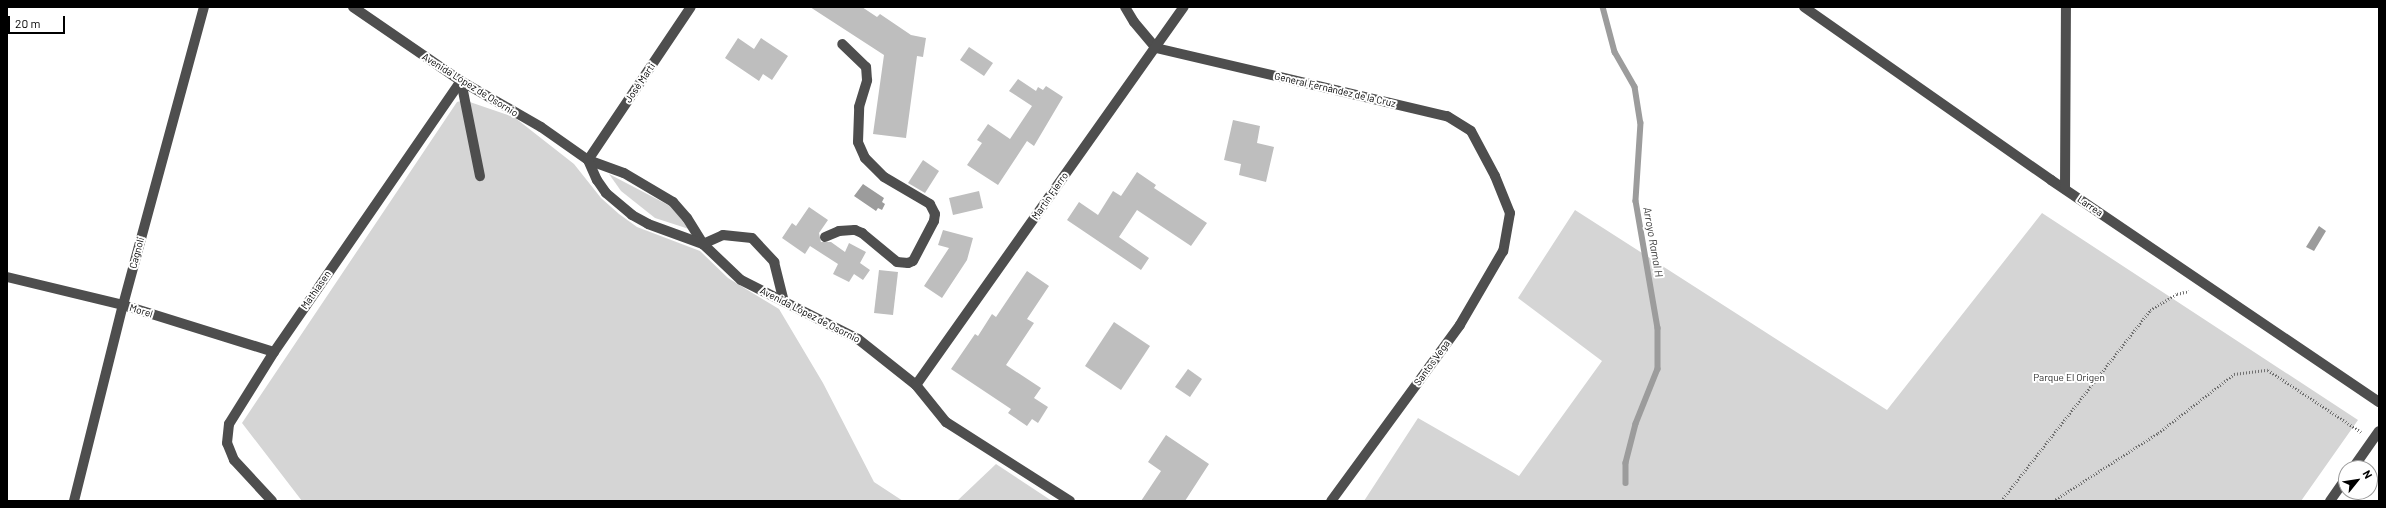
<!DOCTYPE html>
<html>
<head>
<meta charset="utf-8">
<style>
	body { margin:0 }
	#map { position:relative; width:2386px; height:508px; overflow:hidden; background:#fff; font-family:Barlow,sans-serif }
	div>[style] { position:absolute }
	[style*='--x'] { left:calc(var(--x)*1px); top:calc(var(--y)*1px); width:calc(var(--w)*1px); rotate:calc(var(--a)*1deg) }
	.green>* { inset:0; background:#d5d5d5 }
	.water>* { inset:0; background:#9c9c9c }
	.stream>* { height:5.5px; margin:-2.75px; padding:0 2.75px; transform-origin:2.75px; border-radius:2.75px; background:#9c9c9c }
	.building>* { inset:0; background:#bebebe }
	.path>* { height:2.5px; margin-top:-1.25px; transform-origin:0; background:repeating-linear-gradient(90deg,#707070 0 1px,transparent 0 3px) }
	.minor>* { height:10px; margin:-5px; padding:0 5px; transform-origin:5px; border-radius:5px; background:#4e4e4e }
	span { translate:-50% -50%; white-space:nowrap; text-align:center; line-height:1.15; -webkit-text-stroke:4px #fff; paint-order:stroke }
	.street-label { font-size:10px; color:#000 }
	.park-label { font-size:10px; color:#2c2c2c }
	.water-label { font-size:11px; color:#3d3d3d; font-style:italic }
	.frame { position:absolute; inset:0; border:8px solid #000; pointer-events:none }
	.north { position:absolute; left:2338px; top:460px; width:40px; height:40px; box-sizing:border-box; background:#fff; border:1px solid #999; border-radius:50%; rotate:60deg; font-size:11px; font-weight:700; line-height:16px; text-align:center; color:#000 }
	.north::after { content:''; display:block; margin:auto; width:14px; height:18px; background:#000; clip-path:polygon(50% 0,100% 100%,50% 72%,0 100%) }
	.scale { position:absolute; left:8px; top:16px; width:57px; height:18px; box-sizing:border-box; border:2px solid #000; border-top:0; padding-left:5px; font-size:12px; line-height:14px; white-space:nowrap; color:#000; -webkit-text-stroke:3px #fff; paint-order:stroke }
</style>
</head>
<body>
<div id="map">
	<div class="green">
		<div style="clip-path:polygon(464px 100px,514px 117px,574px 164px,601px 198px,619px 214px,637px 227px,700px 251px,728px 278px,779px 309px,823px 383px,874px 482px,903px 501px,302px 501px,242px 423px,457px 102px)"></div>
		<div style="clip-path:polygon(609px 174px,672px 207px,689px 229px,655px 218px,621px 191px)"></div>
		<div style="clip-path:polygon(1575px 210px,1887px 410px,2042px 213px,2358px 420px,2301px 501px,1364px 501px,1418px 418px,1519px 476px,1602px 361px,1518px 298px)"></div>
		<div style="clip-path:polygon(996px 464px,1052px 501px,957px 501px)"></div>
	</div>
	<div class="water">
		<div style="clip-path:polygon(863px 184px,884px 198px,882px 202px,885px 204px,882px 210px,878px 208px,876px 211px,854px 196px)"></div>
		<div style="clip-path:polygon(2319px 226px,2326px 231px,2314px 251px,2306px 247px)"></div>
	</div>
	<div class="stream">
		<div style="--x:1603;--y:7;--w:47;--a:75.1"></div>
		<div style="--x:1615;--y:52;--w:40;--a:60.3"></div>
		<div style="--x:1635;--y:87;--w:36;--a:81"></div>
		<div style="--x:1641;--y:123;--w:78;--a:93.7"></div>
		<div style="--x:1636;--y:201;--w:129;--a:80.2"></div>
		<div style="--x:1658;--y:328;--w:41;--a:90"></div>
		<div style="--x:1658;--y:369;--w:59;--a:111.8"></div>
		<div style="--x:1636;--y:424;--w:40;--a:104.4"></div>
		<div style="--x:1626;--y:463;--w:20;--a:90"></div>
	</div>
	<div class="building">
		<div style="clip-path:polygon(810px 7px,862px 7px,877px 17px,880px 14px,911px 35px,926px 38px,923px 57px,917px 56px,906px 138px,873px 134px,884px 55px)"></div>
		<div style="clip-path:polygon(738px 38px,754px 49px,761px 38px,788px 56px,772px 80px,763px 74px,759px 81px,725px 58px)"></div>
		<div style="clip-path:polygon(969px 47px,993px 63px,984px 76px,960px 60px)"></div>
		<div style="clip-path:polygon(1018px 79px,1036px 91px,1038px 87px,1043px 90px,1046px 86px,1063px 97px,1034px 146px,1027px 141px,998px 185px,967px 165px,982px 143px,977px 140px,988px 124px,1010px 139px,1032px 106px,1009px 91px)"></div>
		<div style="clip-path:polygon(1233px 120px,1260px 126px,1257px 143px,1274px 147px,1266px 182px,1239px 175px,1241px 164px,1224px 160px)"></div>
		<div style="clip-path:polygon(923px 160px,939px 171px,925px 193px,908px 183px)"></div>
		<div style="clip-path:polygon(1137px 172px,1156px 185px,1154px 188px,1207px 223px,1191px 246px,1137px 210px,1119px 237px,1149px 258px,1141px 270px,1067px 220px,1079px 202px,1098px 215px,1113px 191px,1121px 196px)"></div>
		<div style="clip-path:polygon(979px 191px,983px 208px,953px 215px,949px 198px)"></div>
		<div style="clip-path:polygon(809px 207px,828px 220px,819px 233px,821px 242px,831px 242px,845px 252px,849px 243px,866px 252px,860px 263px,870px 270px,863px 280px,854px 274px,849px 282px,833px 274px,838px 264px,810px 246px,805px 254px,782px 238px,792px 223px,796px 226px)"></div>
		<div style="clip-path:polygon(943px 230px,973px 238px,967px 260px,942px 298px,924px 286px,949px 248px,938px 245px)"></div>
		<div style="clip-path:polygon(879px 270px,898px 272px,893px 315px,874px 313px)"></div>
		<div style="clip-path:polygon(1027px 271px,1049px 286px,1027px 319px,1034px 323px,1006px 365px,1041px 388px,1034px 398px,1048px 407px,1038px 423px,1032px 419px,1027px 426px,1008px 413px,1011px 409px,951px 369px,975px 334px,978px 336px,992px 314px,996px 317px)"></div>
		<div style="clip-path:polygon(1114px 322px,1150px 346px,1121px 390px,1085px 366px)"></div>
		<div style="clip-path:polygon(1188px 369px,1202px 379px,1190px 397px,1175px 387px)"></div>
		<div style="clip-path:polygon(1166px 435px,1209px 464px,1185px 501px,1141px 501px,1161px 471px,1148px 462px)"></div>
	</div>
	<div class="path">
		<div style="--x:2001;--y:501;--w:242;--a:-52"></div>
		<div style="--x:2150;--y:310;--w:31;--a:-31"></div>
		<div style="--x:2177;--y:294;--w:12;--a:-14"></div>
		<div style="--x:2053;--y:501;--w:125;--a:-32.9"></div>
		<div style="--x:2158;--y:433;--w:96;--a:-37.8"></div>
		<div style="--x:2234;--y:374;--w:34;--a:-7"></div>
		<div style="--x:2268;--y:370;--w:112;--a:33.7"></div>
	</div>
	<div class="minor">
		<div style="--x:353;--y:7;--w:131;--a:34.4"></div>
		<div style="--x:461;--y:81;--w:92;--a:29.9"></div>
		<div style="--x:541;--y:127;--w:57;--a:35.1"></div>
		<div style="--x:588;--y:160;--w:38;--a:20"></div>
		<div style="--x:624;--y:173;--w:57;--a:30.6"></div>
		<div style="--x:673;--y:202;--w:21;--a:49"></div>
		<div style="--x:687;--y:218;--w:31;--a:58"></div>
		<div style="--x:703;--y:244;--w:52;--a:43.5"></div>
		<div style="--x:741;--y:280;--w:131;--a:26.8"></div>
		<div style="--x:858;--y:339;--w:74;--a:38.4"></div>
		<div style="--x:916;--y:385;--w:48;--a:51"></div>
		<div style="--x:946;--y:422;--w:147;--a:32.5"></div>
		<div style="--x:1125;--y:7;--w:17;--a:59"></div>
		<div style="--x:1134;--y:22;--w:34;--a:50"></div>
		<div style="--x:1156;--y:48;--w:299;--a:13.2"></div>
		<div style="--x:1447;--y:116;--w:28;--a:32"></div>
		<div style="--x:1471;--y:131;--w:51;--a:61.9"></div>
		<div style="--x:1495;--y:176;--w:40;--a:68"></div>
		<div style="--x:1510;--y:213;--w:39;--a:100"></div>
		<div style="--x:1503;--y:251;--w:86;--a:120.2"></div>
		<div style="--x:1460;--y:325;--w:218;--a:126.2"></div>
		<div style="--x:1804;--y:7;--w:302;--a:35"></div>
		<div style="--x:2051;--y:180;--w:396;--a:34.1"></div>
		<div style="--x:461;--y:81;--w:97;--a:78.7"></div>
		<div style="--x:588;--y:160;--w:184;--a:-56.1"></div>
		<div style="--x:588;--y:160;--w:22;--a:66"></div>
		<div style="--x:597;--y:180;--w:16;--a:55"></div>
		<div style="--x:606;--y:193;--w:34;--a:40"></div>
		<div style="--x:632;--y:215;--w:18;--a:29"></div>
		<div style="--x:648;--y:224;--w:59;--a:20"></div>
		<div style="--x:2065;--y:189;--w:182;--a:-89.7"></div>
		<div style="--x:825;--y:237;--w:15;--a:-23"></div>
		<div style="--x:839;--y:231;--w:16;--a:-4"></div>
		<div style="--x:855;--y:230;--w:8;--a:23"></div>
		<div style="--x:862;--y:233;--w:45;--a:39.6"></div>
		<div style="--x:897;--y:262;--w:11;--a:5"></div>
		<div style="--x:908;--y:263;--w:5;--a:-22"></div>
		<div style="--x:913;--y:261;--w:45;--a:-62.3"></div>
		<div style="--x:934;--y:221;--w:7;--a:-82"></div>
		<div style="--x:935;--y:214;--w:11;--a:-117"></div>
		<div style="--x:930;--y:204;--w:53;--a:-149.6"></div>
		<div style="--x:884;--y:177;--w:27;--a:-135"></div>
		<div style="--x:865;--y:158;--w:17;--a:-114"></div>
		<div style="--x:858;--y:142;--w:35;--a:-88"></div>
		<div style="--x:859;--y:107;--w:28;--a:-73"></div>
		<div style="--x:867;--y:80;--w:13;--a:-94"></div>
		<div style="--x:866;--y:67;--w:33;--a:-136"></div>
		<div style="--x:703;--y:244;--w:22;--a:-24"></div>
		<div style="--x:723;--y:235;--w:29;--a:6"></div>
		<div style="--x:752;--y:238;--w:33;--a:47"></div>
		<div style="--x:774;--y:262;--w:41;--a:76"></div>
		<div style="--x:7;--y:277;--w:119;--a:13.6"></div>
		<div style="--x:123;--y:305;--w:158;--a:17.3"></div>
		<div style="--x:916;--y:385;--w:463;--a:-54.7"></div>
		<div style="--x:2353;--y:468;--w:45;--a:-54.9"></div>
		<div style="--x:74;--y:501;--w:202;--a:-76"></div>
		<div style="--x:123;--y:305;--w:309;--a:-74.8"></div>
		<div style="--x:272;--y:501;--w:56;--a:-132.8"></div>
		<div style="--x:234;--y:460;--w:18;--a:-112"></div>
		<div style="--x:227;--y:443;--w:19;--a:-84"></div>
		<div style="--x:229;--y:424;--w:85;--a:-58"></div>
		<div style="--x:274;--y:352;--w:329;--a:-55.4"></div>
		<div style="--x:2330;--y:501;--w:28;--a:-55"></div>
	</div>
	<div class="street-label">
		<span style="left:640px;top:83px;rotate:-56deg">José Martí</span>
		<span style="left:470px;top:85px;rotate:32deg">Avenida López de Osornio</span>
		<span style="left:1335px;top:90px;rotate:13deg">General Fernández de la Cruz</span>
		<span style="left:1050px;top:196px;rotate:-55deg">Martín Fierro</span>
		<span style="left:2090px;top:206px;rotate:34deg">Larrea</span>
		<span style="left:137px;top:253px;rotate:-75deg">Cagnoli</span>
		<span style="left:316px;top:290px;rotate:-55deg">Mathiasen</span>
		<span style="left:141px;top:311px;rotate:17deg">Morel</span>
		<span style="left:810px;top:315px;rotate:27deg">Avenida López de Osornio</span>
		<span style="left:1432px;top:363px;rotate:-54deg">Santos Vega</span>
	</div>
	<div class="park-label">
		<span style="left:2069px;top:378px">Parque El Origen</span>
	</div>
	<div class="water-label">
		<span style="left:1653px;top:242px;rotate:80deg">Arroyo Ramal H</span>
	</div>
	<div class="frame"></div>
	<div class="north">N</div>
	<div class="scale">20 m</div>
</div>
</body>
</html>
